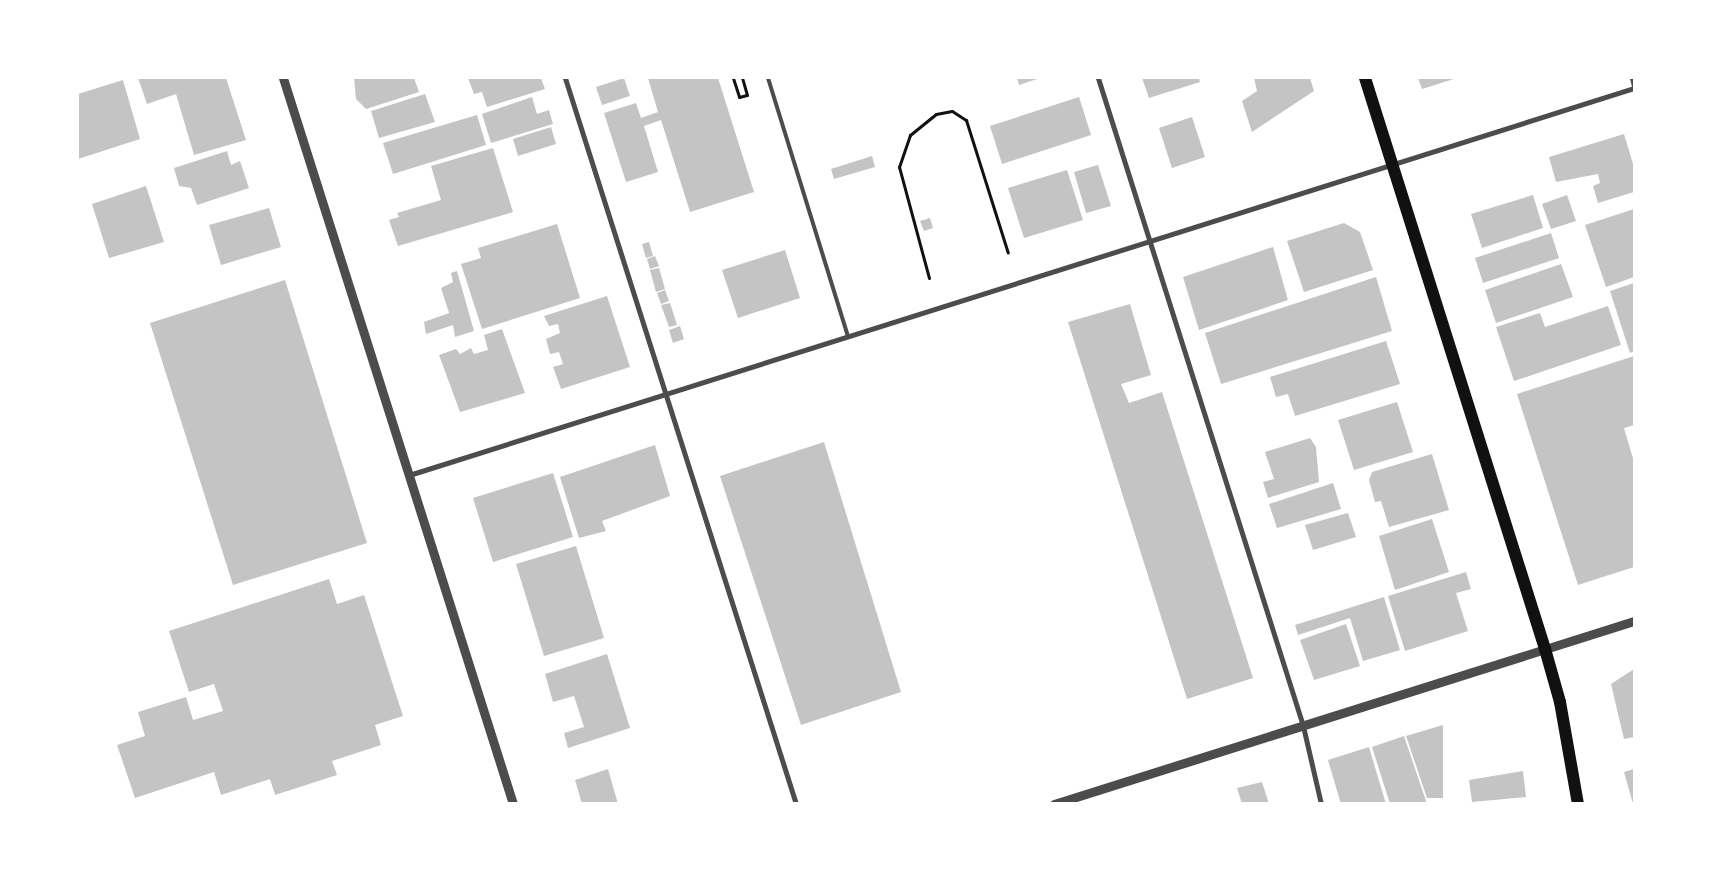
<!DOCTYPE html>
<html>
<head>
<meta charset="utf-8">
<style>
	body { margin:0 }
	#map { position:relative; width:1712px; height:881px; overflow:hidden; background:#fff; font-family:Raleway,sans-serif }
	div>[style] { position:absolute }
	[style*='--x'] { left:calc(var(--x)*1px); top:calc(var(--y)*1px); width:calc(var(--w)*1px); rotate:calc(var(--a)*1deg) }
	.building>* { inset:0; background:#c4c4c4 }
	.path>* { height:3px; margin:-1.5px; padding:0 1.5px; transform-origin:1.5px; border-radius:1.5px; background:#111 }
	.service>* { height:4px; margin:-2px; padding:0 2px; transform-origin:2px; border-radius:2px; background:#4c4c4c }
	.minor>* { height:5px; margin:-2.5px; padding:0 2.5px; transform-origin:2.5px; border-radius:2.5px; background:#4c4c4c }
	.tertiary>* { height:9px; margin:-4.5px; padding:0 4.5px; transform-origin:4.5px; border-radius:4.5px; background:#4c4c4c }
	.primary>* { height:12px; margin:-6px; padding:0 6px; transform-origin:6px; border-radius:6px; background:#111 }
	span { translate:-50% -50%; white-space:nowrap; text-align:center; line-height:1.15; -webkit-text-stroke:4px #fff; paint-order:stroke }
	.frame { position:absolute; inset:0; border:79px solid #fff; pointer-events:none }
</style>
</head>
<body>
<div id="map">
	<div class="building">
		<div style="clip-path:polygon(138px 78px,226px 78px,246px 140px,194px 155px,176px 94px,147px 104px)"></div>
		<div style="clip-path:polygon(354px 78px,414px 78px,419px 92px,366px 109px,356px 99px)"></div>
		<div style="clip-path:polygon(468px 78px,541px 78px,545px 89px,487px 107px,482px 92px,474px 94px)"></div>
		<div style="clip-path:polygon(624px 78px,630px 96px,602px 105px,596px 87px)"></div>
		<div style="clip-path:polygon(648px 78px,718px 78px,754px 192px,690px 212px,661px 120px,644px 126px,658px 172px,626px 182px,604px 113px,636px 103px,641px 118px,658px 112px)"></div>
		<div style="clip-path:polygon(1017px 78px,1040px 78px,1019px 85px)"></div>
		<div style="clip-path:polygon(1142px 78px,1199px 78px,1200px 82px,1149px 98px)"></div>
		<div style="clip-path:polygon(1254px 78px,1310px 78px,1314px 91px,1252px 132px,1242px 101px,1257px 91px)"></div>
		<div style="clip-path:polygon(1418px 78px,1457px 78px,1422px 89px)"></div>
		<div style="clip-path:polygon(123px 80px,140px 139px,78px 159px,78px 94px)"></div>
		<div style="clip-path:polygon(425px 94px,435px 122px,379px 138px,371px 111px)"></div>
		<div style="clip-path:polygon(532px 97px,537px 114px,549px 110px,553px 124px,491px 143px,482px 114px)"></div>
		<div style="clip-path:polygon(1079px 97px,1091px 135px,1002px 164px,990px 126px)"></div>
		<div style="clip-path:polygon(477px 115px,486px 145px,393px 174px,383px 143px)"></div>
		<div style="clip-path:polygon(1192px 117px,1205px 157px,1172px 168px,1159px 128px)"></div>
		<div style="clip-path:polygon(551px 127px,556px 144px,518px 156px,513px 139px)"></div>
		<div style="clip-path:polygon(1624px 134px,1634px 167px,1634px 192px,1598px 203px,1593px 186px,1600px 183px,1598px 174px,1556px 182px,1549px 157px)"></div>
		<div style="clip-path:polygon(493px 148px,513px 212px,398px 246px,389px 220px,399px 217px,397px 213px,441px 200px,431px 166px)"></div>
		<div style="clip-path:polygon(227px 151px,231px 165px,240px 161px,249px 188px,197px 205px,191px 188px,179px 186px,174px 168px)"></div>
		<div style="clip-path:polygon(872px 156px,875px 167px,834px 179px,831px 169px)"></div>
		<div style="clip-path:polygon(1098px 165px,1111px 206px,1086px 213px,1074px 172px)"></div>
		<div style="clip-path:polygon(1067px 170px,1083px 220px,1024px 238px,1008px 188px)"></div>
		<div style="clip-path:polygon(146px 186px,164px 242px,109px 258px,92px 204px)"></div>
		<div style="clip-path:polygon(1533px 195px,1543px 228px,1482px 248px,1471px 214px)"></div>
		<div style="clip-path:polygon(1567px 195px,1576px 221px,1551px 229px,1542px 204px)"></div>
		<div style="clip-path:polygon(269px 208px,281px 247px,221px 265px,209px 225px)"></div>
		<div style="clip-path:polygon(1634px 209px,1634px 277px,1606px 287px,1585px 225px)"></div>
		<div style="clip-path:polygon(930px 218px,933px 228px,924px 231px,920px 221px)"></div>
		<div style="clip-path:polygon(1344px 223px,1360px 232px,1373px 270px,1304px 292px,1287px 241px)"></div>
		<div style="clip-path:polygon(557px 224px,580px 298px,482px 329px,461px 264px,481px 258px,478px 248px)"></div>
		<div style="clip-path:polygon(1551px 233px,1559px 258px,1483px 283px,1475px 258px)"></div>
		<div style="clip-path:polygon(649px 242px,653px 256px,646px 258px,642px 244px)"></div>
		<div style="clip-path:polygon(1273px 247px,1288px 300px,1199px 330px,1183px 277px)"></div>
		<div style="clip-path:polygon(785px 250px,800px 298px,738px 318px,722px 270px)"></div>
		<div style="clip-path:polygon(655px 256px,659px 266px,650px 269px,647px 259px)"></div>
		<div style="clip-path:polygon(1561px 264px,1573px 297px,1496px 323px,1485px 290px)"></div>
		<div style="clip-path:polygon(659px 268px,665px 289px,656px 292px,650px 270px)"></div>
		<div style="clip-path:polygon(457px 271px,474px 331px,455px 337px,453px 325px,426px 334px,424px 322px,449px 313px,441px 288px,453px 282px,451px 273px)"></div>
		<div style="clip-path:polygon(1376px 277px,1392px 331px,1221px 384px,1205px 333px)"></div>
		<div style="clip-path:polygon(285px 280px,367px 543px,233px 585px,150px 323px)"></div>
		<div style="clip-path:polygon(1634px 283px,1634px 351px,1630px 353px,1610px 291px)"></div>
		<div style="clip-path:polygon(665px 290px,669px 301px,661px 304px,657px 293px)"></div>
		<div style="clip-path:polygon(607px 296px,630px 367px,561px 389px,553px 367px,563px 364px,559px 352px,550px 354px,546px 339px,560px 333px,558px 324px,549px 326px,544px 316px)"></div>
		<div style="clip-path:polygon(670px 303px,677px 325px,669px 327px,661px 305px)"></div>
		<div style="clip-path:polygon(1130px 304px,1151px 375px,1121px 384px,1129px 403px,1162px 392px,1253px 678px,1187px 699px,1068px 322px)"></div>
		<div style="clip-path:polygon(1608px 306px,1621px 345px,1514px 381px,1496px 327px,1540px 313px,1545px 327px)"></div>
		<div style="clip-path:polygon(680px 326px,684px 339px,673px 343px,669px 330px)"></div>
		<div style="clip-path:polygon(502px 329px,525px 393px,460px 412px,439px 355px,456px 349px,460px 354px,471px 348px,474px 354px,488px 350px,484px 335px)"></div>
		<div style="clip-path:polygon(1386px 341px,1400px 384px,1295px 416px,1288px 394px,1276px 397px,1270px 377px)"></div>
		<div style="clip-path:polygon(1634px 356px,1634px 425px,1624px 428px,1634px 462px,1634px 567px,1578px 585px,1517px 394px)"></div>
		<div style="clip-path:polygon(1397px 402px,1413px 452px,1354px 470px,1338px 420px)"></div>
		<div style="clip-path:polygon(1310px 438px,1316px 447px,1319px 482px,1268px 498px,1263px 482px,1274px 479px,1265px 452px)"></div>
		<div style="clip-path:polygon(824px 442px,901px 692px,801px 725px,720px 476px)"></div>
		<div style="clip-path:polygon(655px 445px,670px 496px,602px 521px,606px 531px,579px 538px,560px 477px)"></div>
		<div style="clip-path:polygon(1432px 454px,1449px 510px,1389px 527px,1381px 501px,1375px 502px,1369px 480px,1372px 472px)"></div>
		<div style="clip-path:polygon(553px 473px,573px 537px,493px 562px,473px 498px)"></div>
		<div style="clip-path:polygon(1333px 483px,1341px 509px,1277px 528px,1269px 504px)"></div>
		<div style="clip-path:polygon(1348px 513px,1356px 537px,1313px 550px,1305px 525px)"></div>
		<div style="clip-path:polygon(1432px 519px,1449px 572px,1395px 590px,1379px 536px)"></div>
		<div style="clip-path:polygon(576px 546px,604px 638px,544px 656px,516px 564px)"></div>
		<div style="clip-path:polygon(1466px 572px,1471px 589px,1456px 593px,1468px 631px,1405px 651px,1388px 596px)"></div>
		<div style="clip-path:polygon(329px 579px,337px 604px,364px 595px,403px 716px,375px 725px,381px 745px,332px 761px,337px 775px,275px 795px,270px 779px,221px 795px,214px 772px,135px 798px,117px 745px,145px 736px,138px 712px,186px 697px,193px 720px,223px 711px,214px 684px,189px 692px,169px 631px)"></div>
		<div style="clip-path:polygon(1384px 597px,1400px 650px,1363px 661px,1350px 618px,1298px 635px,1295px 625px)"></div>
		<div style="clip-path:polygon(1346px 624px,1360px 666px,1314px 680px,1300px 640px)"></div>
		<div style="clip-path:polygon(607px 654px,630px 728px,568px 748px,564px 733px,584px 727px,574px 696px,553px 702px,545px 674px)"></div>
		<div style="clip-path:polygon(1634px 669px,1634px 737px,1624px 739px,1611px 684px)"></div>
		<div style="clip-path:polygon(1443px 725px,1443px 798px,1427px 798px,1406px 736px)"></div>
		<div style="clip-path:polygon(1404px 736px,1427px 804px,1390px 804px,1372px 747px)"></div>
		<div style="clip-path:polygon(1369px 747px,1386px 804px,1341px 804px,1328px 760px)"></div>
		<div style="clip-path:polygon(608px 769px,618px 804px,582px 804px,575px 780px)"></div>
		<div style="clip-path:polygon(1634px 769px,1634px 804px,1633px 804px,1624px 772px)"></div>
		<div style="clip-path:polygon(1523px 771px,1526px 797px,1472px 802px,1469px 780px)"></div>
		<div style="clip-path:polygon(1262px 782px,1269px 804px,1242px 804px,1237px 788px)"></div>
	</div>
	<div class="path">
		<div style="--x:733;--y:78;--w:20;--a:72"></div>
		<div style="--x:739;--y:97;--w:8;--a:-14"></div>
		<div style="--x:747;--y:95;--w:18;--a:-106"></div>
		<div style="--x:929;--y:278;--w:115;--a:-105.1"></div>
		<div style="--x:899;--y:167;--w:34;--a:-71"></div>
		<div style="--x:910;--y:135;--w:33;--a:-39"></div>
		<div style="--x:936;--y:114;--w:16;--a:-11"></div>
		<div style="--x:952;--y:111;--w:17;--a:33"></div>
		<div style="--x:966;--y:120;--w:139;--a:72.5"></div>
	</div>
	<div class="service">
		<div style="--x:768;--y:78;--w:270;--a:72.8"></div>
	</div>
	<div class="minor">
		<div style="--x:565;--y:78;--w:762;--a:72.35"></div>
		<div style="--x:1098;--y:78;--w:680;--a:72.44"></div>
		<div style="--x:1303;--y:726;--w:80;--a:77"></div>
		<div style="--x:1632;--y:78;--w:8;--a:76"></div>
		<div style="--x:409;--y:475;--w:1285;--a:-17.53"></div>
	</div>
	<div class="tertiary">
		<div style="--x:283;--y:78;--w:762;--a:72.42"></div>
		<div style="--x:1054;--y:804;--w:608;--a:-17.51"></div>
	</div>
	<div class="primary">
		<div style="--x:1365;--y:78;--w:599;--a:72.5"></div>
		<div style="--x:1545;--y:649;--w:55;--a:74.2"></div>
		<div style="--x:1560;--y:702;--w:104;--a:80"></div>
	</div>
	<div class="frame"></div>
</div>
</body>
</html>
